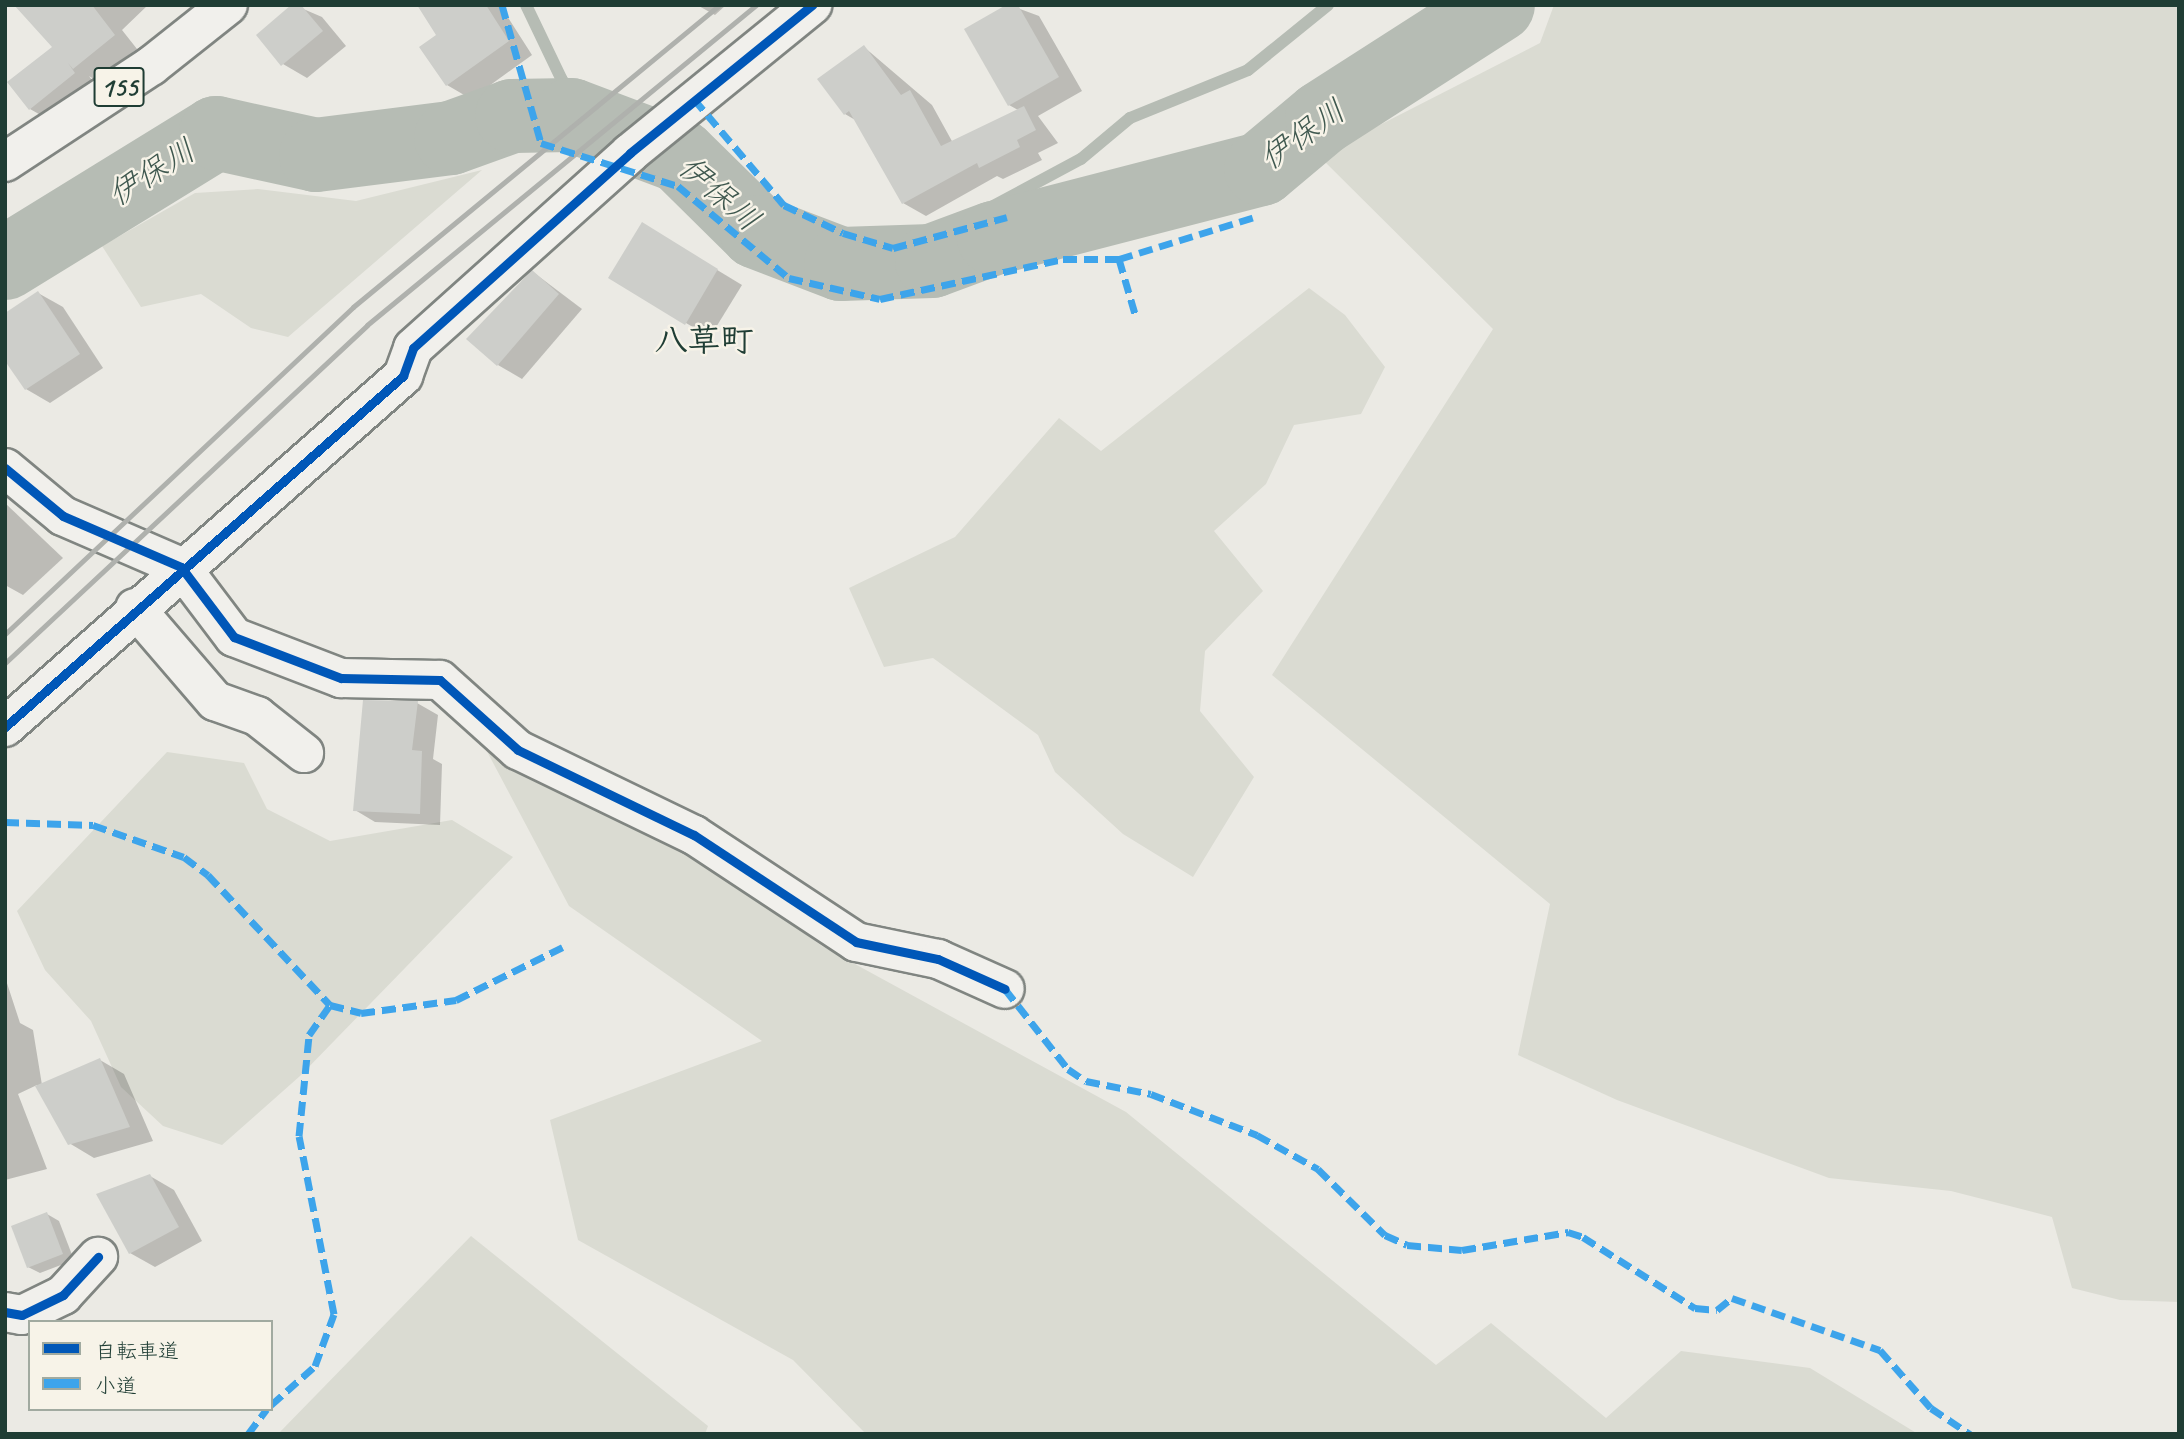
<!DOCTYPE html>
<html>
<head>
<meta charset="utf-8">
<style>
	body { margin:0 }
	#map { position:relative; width:2184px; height:1439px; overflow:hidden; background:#ebeae4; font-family:Caveat,"Klee One",sans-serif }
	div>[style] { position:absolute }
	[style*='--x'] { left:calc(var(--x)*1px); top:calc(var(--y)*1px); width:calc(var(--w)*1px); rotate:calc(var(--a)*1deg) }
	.green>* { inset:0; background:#dadbd2 }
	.shadow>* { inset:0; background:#0003 }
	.stream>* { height:12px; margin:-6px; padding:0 6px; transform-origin:6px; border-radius:6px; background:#b6bcb4 }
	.river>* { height:74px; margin:-37px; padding:0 37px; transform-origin:37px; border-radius:37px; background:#b6bcb4 }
	.building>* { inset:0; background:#cdceca }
	.roads { filter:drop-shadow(2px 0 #808581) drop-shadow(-2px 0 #808581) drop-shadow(0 2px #808581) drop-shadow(0 -2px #808581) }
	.street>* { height:38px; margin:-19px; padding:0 19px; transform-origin:19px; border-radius:19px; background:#f1f0ec }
	.highway>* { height:38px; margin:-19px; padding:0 19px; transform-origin:19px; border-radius:19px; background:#f1f0ec }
	.rail>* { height:5px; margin:-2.5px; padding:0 2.5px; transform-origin:2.5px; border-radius:2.5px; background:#afb1ad }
	.quiet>* { height:7px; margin-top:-3.5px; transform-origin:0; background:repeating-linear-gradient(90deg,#3da4eb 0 14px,transparent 0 21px) }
	.cycleway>* { height:9px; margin:-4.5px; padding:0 4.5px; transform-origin:4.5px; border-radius:4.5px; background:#0057b8 }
	span { translate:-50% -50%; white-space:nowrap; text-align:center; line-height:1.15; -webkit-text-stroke:5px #f7f3e8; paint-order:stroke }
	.shield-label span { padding:2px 5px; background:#f7f3e8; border:2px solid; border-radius:5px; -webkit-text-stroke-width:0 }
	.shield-label { font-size:28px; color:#1f3d34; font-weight:700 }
	.water-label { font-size:32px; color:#3f584f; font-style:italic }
	.quarter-label { font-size:33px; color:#1f3d34; font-weight:700 }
	.frame { position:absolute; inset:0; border:7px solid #1f3d34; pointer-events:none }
	.legend { position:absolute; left:28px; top:1320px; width:245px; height:91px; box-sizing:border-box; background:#f7f3e8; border:2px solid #a1aaa0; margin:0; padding:9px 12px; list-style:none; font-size:21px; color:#1f3d34 }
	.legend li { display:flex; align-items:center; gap:14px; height:35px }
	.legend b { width:35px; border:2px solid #a1aaa0 }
</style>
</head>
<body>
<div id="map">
	<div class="green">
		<div style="clip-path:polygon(1554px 5px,2179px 5px,2179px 1302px,2120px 1300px,2072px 1288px,2052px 1217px,1951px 1191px,1829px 1178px,1617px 1100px,1518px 1055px,1550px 904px,1272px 675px,1493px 329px,1319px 156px,1540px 43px)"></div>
		<div style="clip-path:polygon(482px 170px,288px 337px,251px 328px,201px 294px,141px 307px,102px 246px,195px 193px,258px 189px,356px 201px)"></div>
		<div style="clip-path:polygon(1309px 288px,1345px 315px,1385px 367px,1361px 414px,1294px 425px,1266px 484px,1214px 531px,1263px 591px,1205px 651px,1200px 711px,1254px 777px,1193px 877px,1123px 834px,1055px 772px,1038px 735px,933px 658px,884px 667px,849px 588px,955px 537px,1059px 418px,1101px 451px)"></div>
		<div style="clip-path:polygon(482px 742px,717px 870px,822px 946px,1126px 1112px,1436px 1365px,1491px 1323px,1606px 1418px,1681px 1351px,1810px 1368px,1918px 1434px,866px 1434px,793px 1360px,578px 1240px,550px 1120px,762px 1041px,569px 906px)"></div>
		<div style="clip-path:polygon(167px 752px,244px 763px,267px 809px,330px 841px,452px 820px,513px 857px,300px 1076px,222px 1145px,163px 1126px,121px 1087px,91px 1021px,45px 970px,17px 911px)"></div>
		<div style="clip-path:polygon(471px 1236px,708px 1426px,705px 1434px,278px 1434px)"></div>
	</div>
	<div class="shadow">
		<div style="clip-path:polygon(17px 5px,148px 5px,122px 30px,137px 49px,97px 81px,89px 76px,97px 87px,53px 122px,30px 109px,55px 47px)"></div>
		<div style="clip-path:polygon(294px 5px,322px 17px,346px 46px,307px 78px,283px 64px)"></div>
		<div style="clip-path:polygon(419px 5px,500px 5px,532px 55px,471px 99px,447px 85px,439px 35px)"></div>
		<div style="clip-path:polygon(697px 5px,726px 5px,715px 15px)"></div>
		<div style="clip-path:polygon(1009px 5px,1039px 16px,1082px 91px,1038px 116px,1058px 143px,1038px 153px,1042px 160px,1003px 179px,997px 176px,926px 216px,903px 203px,857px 121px,845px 114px,864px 47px,932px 105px,953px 143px,1018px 110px,1009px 105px)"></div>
		<div style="clip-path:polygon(666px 239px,742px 285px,710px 337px,686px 323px)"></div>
		<div style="clip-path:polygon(533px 272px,582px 309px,522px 379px,498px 365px)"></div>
		<div style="clip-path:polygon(38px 293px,63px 307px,103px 368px,50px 403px,26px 389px)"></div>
		<div style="clip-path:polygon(5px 503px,63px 558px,23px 595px,5px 585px)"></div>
		<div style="clip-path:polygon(417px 703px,438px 715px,433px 759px,442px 764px,440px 825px,375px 822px,355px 810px)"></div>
		<div style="clip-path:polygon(5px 977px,20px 1023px,33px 1030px,42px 1085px,100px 1060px,124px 1074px,153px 1141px,94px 1158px,69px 1143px,37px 1085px,18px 1094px,47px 1169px,5px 1180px)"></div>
		<div style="clip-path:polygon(150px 1176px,174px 1190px,202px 1241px,155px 1267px,130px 1253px)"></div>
		<div style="clip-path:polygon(47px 1214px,59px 1221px,74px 1260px,40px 1273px,28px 1267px)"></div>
	</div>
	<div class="stream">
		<div style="--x:526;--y:5;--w:83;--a:64.4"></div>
		<div style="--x:562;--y:80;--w:36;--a:76"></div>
		<div style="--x:982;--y:212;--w:112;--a:-28.2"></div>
		<div style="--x:1081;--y:159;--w:64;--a:-39.9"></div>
		<div style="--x:1130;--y:118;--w:127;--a:-22.1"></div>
		<div style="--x:1248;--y:70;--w:103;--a:-39.1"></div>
	</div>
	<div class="river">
		<div style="--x:5;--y:263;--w:248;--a:-31.6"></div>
		<div style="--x:216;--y:133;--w:102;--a:12.4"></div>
		<div style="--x:316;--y:155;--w:136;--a:-7.2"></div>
		<div style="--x:451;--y:138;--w:65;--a:-19.8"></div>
		<div style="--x:512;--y:116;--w:59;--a:-1"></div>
		<div style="--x:571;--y:115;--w:116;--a:20.6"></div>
		<div style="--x:680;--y:156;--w:108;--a:44.6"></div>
		<div style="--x:757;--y:232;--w:90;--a:20.9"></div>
		<div style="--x:841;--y:264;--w:91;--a:-1.9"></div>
		<div style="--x:932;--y:261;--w:66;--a:-20.4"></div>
		<div style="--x:994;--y:238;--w:276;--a:-14.5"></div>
		<div style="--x:1261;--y:169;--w:80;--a:-39.9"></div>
		<div style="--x:1322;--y:118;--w:209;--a:-32.7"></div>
	</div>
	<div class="building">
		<div style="clip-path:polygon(14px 5px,92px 5px,115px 35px,73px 69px,68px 63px,75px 73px,29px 110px,7px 82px,52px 47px)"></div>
		<div style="clip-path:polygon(291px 5px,301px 5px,323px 31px,281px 66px,256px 35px)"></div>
		<div style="clip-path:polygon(417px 5px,486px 5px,509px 41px,446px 86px,419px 47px,436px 35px)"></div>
		<div style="clip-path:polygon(1006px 5px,1018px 5px,1059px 77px,1008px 106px,964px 29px)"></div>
		<div style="clip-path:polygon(864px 45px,901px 95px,910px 90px,941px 146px,1024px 106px,1036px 130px,1017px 140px,1020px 147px,979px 168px,977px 163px,902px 204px,849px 111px,844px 115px,817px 79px)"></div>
		<div style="clip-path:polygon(642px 222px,718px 269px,685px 325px,608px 278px)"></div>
		<div style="clip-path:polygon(532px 270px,559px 294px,497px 366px,466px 339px)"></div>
		<div style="clip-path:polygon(38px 291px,80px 354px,25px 390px,5px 361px,5px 313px)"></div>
		<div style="clip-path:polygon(363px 700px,418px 701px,412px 750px,422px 751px,420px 814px,353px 811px)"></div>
		<div style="clip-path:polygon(100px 1058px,130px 1127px,68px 1145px,35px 1086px)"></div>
		<div style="clip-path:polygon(150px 1174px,179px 1227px,129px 1254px,96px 1194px)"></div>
		<div style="clip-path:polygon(47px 1212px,63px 1254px,27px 1268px,11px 1226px)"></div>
	</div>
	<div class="roads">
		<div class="street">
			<div style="--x:5;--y:468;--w:75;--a:39.6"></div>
			<div style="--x:63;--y:516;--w:129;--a:23.4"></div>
			<div style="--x:181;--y:567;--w:88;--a:52.9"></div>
			<div style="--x:234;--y:637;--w:115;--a:21"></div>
			<div style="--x:341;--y:678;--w:99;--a:1.2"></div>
			<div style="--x:440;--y:680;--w:105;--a:41.9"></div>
			<div style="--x:518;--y:750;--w:195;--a:25.8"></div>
			<div style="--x:694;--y:835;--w:194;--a:33.4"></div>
			<div style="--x:856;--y:942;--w:84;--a:11.7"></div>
			<div style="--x:938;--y:959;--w:73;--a:24.1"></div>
			<div style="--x:135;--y:608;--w:123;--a:49.3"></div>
			<div style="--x:215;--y:701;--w:45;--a:19.7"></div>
			<div style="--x:257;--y:716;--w:60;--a:38.2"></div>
			<div style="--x:5;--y:727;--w:531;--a:-41.41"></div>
			<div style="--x:403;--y:376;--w:30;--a:-70"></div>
			<div style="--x:413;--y:348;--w:292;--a:-41.9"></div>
			<div style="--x:630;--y:153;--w:235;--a:-39.1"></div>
			<div style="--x:5;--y:1312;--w:17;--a:10"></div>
			<div style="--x:22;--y:1315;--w:46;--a:-26"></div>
			<div style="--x:63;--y:1295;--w:52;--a:-47.4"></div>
		</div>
		<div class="highway">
			<div style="--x:5;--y:162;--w:175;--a:-33.3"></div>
			<div style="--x:151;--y:66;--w:98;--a:-38.4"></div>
		</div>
	</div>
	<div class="rail">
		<div style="--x:5;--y:634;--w:478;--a:-43.2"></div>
		<div style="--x:353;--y:307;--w:475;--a:-39.5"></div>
		<div style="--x:5;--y:663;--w:495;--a:-43"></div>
		<div style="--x:367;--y:325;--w:504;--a:-39.44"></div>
	</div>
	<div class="quiet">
		<div style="--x:502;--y:5;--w:143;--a:74.2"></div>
		<div style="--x:541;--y:143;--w:144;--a:17.4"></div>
		<div style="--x:678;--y:186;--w:144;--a:39.7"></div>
		<div style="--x:789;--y:278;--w:93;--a:13"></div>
		<div style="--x:880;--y:299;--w:187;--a:-12.3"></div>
		<div style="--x:1063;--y:259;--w:56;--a:0"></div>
		<div style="--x:1119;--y:259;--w:60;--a:73.7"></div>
		<div style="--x:694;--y:99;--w:139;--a:49.7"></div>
		<div style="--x:784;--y:205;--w:65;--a:25.4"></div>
		<div style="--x:843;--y:233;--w:52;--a:16.7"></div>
		<div style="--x:893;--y:248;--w:118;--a:-15.2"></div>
		<div style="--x:1119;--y:259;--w:142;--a:-17.2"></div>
		<div style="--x:5;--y:822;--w:88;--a:2"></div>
		<div style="--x:93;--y:825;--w:96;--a:19.4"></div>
		<div style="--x:184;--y:857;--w:30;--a:37"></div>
		<div style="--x:208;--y:875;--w:178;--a:46.8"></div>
		<div style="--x:330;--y:1005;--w:32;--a:14"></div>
		<div style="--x:361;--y:1013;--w:96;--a:-7.8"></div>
		<div style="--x:456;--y:1000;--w:119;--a:-26.4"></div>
		<div style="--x:1005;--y:989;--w:102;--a:51.8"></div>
		<div style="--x:1068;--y:1069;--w:22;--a:34"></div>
		<div style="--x:1086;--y:1081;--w:66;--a:11.3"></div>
		<div style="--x:1151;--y:1094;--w:114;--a:21.1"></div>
		<div style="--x:1257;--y:1135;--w:70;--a:29.1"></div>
		<div style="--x:1318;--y:1169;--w:94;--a:44.6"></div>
		<div style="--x:1385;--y:1235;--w:24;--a:24"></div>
		<div style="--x:1407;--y:1245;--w:55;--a:5.2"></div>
		<div style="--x:1462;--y:1250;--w:108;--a:-9.6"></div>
		<div style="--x:1568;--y:1232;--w:16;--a:18"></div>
		<div style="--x:1583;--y:1237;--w:133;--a:32.4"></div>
		<div style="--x:1695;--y:1308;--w:22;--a:5"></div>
		<div style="--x:1717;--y:1310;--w:19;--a:-39"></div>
		<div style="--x:1732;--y:1298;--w:157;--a:19.4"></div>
		<div style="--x:1880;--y:1350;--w:77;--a:48.7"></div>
		<div style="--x:1931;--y:1408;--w:47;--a:33.7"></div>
		<div style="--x:271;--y:1405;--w:59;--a:-41.6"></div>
		<div style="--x:315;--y:1366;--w:55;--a:-69.9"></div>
		<div style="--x:334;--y:1314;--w:181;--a:-101.1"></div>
		<div style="--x:299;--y:1136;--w:101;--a:-84.3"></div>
		<div style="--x:309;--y:1035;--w:37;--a:-55"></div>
		<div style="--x:248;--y:1434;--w:31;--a:-53"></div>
	</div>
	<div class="cycleway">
		<div style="--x:5;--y:468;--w:75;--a:39.6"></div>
		<div style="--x:63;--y:516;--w:129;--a:23.4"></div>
		<div style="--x:181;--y:567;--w:88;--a:52.9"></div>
		<div style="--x:234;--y:637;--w:115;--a:21"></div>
		<div style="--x:341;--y:678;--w:99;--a:1.2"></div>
		<div style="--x:440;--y:680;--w:105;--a:41.9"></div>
		<div style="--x:518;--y:750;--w:195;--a:25.8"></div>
		<div style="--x:694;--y:835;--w:194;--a:33.4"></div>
		<div style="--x:856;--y:942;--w:84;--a:11.7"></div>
		<div style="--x:938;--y:959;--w:73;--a:24.1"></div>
		<div style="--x:5;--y:727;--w:531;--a:-41.41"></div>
		<div style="--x:403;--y:376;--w:30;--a:-70"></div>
		<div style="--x:413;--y:348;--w:292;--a:-41.9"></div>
		<div style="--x:630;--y:153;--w:235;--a:-39.1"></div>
		<div style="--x:5;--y:1312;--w:17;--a:10"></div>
		<div style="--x:22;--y:1315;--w:46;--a:-26"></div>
		<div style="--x:63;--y:1295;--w:52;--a:-47.4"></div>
	</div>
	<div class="shield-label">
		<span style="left:119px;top:87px">155</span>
	</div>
	<div class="water-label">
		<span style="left:1303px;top:135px;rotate:-35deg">伊保川</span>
		<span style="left:152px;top:173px;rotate:-32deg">伊保川</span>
		<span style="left:719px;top:194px;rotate:41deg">伊保川</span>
	</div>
	<div class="quarter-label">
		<span style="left:704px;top:341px">八草町</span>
	</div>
	<div class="frame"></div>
	<ul class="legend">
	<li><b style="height:9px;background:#0057b8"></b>自転車道</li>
	<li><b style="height:9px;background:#3da4eb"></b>小道</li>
	</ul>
</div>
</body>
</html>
